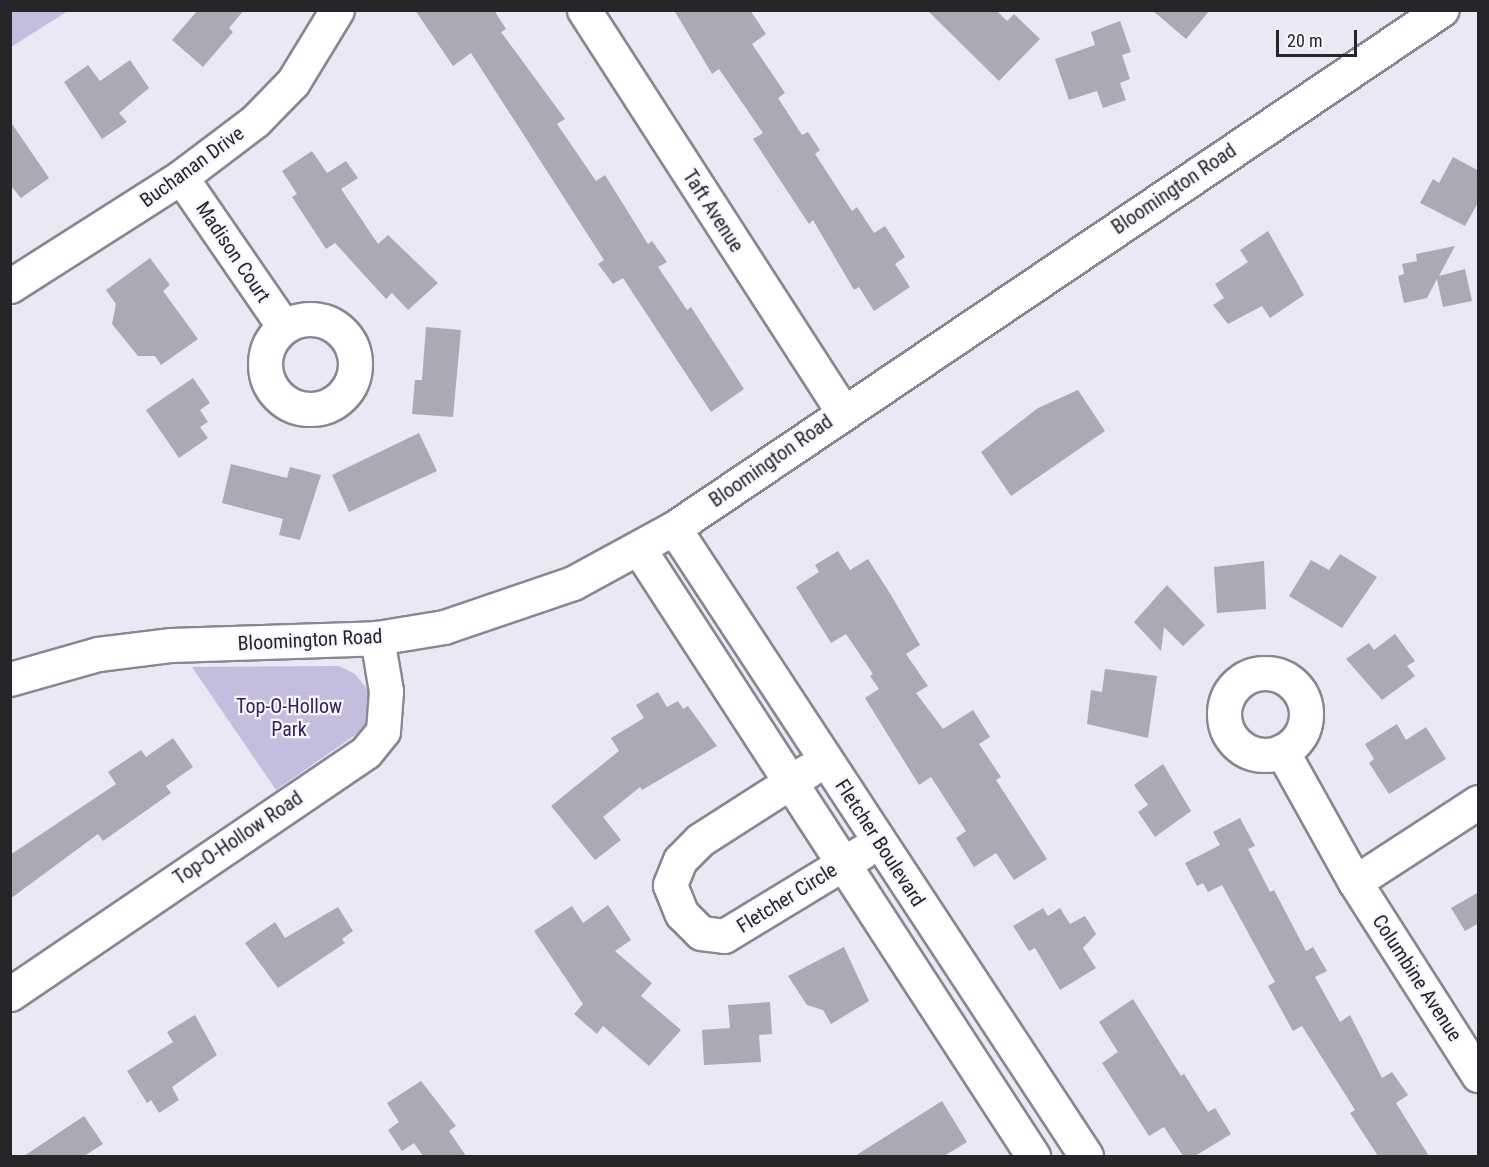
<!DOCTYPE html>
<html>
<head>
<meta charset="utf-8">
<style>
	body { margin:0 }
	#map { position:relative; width:1489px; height:1167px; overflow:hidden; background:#eae8f4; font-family:"Roboto Condensed",sans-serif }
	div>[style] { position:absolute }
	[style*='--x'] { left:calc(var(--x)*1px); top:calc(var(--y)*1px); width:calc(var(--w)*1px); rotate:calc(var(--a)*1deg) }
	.green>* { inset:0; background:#c4bdde }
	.building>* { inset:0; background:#aba9b4 }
	.roads { filter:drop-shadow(2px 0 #898792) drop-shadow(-2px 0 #898792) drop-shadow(0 2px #898792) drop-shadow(0 -2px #898792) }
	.minor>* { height:33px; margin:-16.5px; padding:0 16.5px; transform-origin:16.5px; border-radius:16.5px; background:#fff }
	.minor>.ring { margin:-16.5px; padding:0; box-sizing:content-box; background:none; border:33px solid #fff; border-radius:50% }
	span { translate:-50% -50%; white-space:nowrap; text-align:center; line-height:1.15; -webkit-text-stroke:4.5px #f7f6fd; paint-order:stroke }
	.street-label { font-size:20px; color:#26252a }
	.park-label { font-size:20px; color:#34205c }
	.frame { position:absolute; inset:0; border:12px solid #26252a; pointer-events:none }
	.scale { position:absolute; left:1276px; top:30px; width:81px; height:27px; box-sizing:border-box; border:3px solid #26252a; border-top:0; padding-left:8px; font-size:18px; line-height:21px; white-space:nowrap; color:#26252a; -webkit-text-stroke:4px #f7f6fd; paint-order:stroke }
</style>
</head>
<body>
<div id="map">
	<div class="green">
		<div style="clip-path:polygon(11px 10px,68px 10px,68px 11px,11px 47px)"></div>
		<div style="clip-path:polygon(339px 666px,355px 674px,368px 690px,369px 718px,358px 733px,276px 790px,192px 667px)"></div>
	</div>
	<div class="building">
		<div style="clip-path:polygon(198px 10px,244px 10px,229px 28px,233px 32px,203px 67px,172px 40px)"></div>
		<div style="clip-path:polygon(415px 10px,494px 10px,506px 29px,501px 32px,565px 119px,557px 124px,596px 181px,605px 175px,648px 244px,652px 241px,667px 262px,658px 267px,687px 310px,691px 307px,744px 389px,711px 412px,623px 278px,613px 284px,598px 264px,604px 260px,471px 53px,453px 66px)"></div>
		<div style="clip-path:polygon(674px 10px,750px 10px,766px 34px,752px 44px,785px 93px,778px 98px,802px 135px,808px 132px,820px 150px,815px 154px,852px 211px,857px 207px,874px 233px,885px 226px,905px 257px,895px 264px,910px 287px,874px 311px,859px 287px,854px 290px,813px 220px,809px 224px,753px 139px,763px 133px,719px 69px,712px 74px)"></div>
		<div style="clip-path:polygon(927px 10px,996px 10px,1007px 21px,1014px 14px,1040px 39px,999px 81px)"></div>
		<div style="clip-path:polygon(1152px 10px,1210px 10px,1186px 39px)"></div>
		<div style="clip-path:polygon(1120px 21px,1131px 52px,1122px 55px,1130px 79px,1120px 83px,1126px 100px,1103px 108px,1097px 91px,1069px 100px,1055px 59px,1095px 45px,1091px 32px)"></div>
		<div style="clip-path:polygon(130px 60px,149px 88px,119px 113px,127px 122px,102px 139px,64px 82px,88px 65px,100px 81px)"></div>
		<div style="clip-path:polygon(10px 121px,49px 178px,21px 198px,10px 185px)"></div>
		<div style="clip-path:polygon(312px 151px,327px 173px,346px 161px,358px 178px,341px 189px,378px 244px,388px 235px,438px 283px,408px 310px,392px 293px,386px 299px,335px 243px,326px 249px,292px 197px,297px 194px,282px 171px)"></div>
		<div style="clip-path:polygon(1453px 157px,1479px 171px,1479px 201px,1465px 226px,1420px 203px,1433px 179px,1439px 183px)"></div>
		<div style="clip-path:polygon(1268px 231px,1304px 295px,1270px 318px,1262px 306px,1228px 324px,1213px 305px,1224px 298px,1215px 284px,1248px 262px,1240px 250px)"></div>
		<div style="clip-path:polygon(1455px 246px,1439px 276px,1465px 269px,1472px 301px,1443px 307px,1437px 279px,1427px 298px,1404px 303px,1398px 276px,1404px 274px,1402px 264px,1417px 261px,1416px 254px)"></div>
		<div style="clip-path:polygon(150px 258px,170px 285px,163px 291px,198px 339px,161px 365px,155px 356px,138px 356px,112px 324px,116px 304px,106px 290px)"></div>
		<div style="clip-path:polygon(426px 327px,461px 330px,453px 417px,412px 414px,415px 380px,422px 380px)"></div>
		<div style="clip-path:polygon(193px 378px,210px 403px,200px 410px,208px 422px,200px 427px,208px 438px,179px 458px,146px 410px)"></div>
		<div style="clip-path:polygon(1078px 390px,1105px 431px,1011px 496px,981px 452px,1038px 408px)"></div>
		<div style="clip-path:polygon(419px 433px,437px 471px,349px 512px,332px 475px)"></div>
		<div style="clip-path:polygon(231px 464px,287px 478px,290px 467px,321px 475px,300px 540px,279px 535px,283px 519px,222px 503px)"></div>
		<div style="clip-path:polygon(838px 551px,850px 570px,868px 559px,891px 595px,920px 645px,906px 654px,928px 686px,916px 693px,943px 729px,973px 710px,990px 737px,979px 744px,1001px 777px,996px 780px,1047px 859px,1014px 880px,996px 853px,974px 867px,956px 838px,966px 831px,931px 777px,919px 785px,865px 698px,879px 689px,870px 676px,873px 674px,846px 634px,831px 643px,796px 587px,819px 572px,815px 565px)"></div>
		<div style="clip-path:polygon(1340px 554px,1377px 577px,1342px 628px,1289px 596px,1311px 560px,1329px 570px)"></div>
		<div style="clip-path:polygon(1264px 561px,1266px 609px,1217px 613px,1214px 567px)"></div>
		<div style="clip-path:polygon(1167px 585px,1205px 625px,1183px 646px,1164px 627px,1161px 651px,1134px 622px)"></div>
		<div style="clip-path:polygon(1395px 634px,1415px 661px,1407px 666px,1415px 676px,1382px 700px,1346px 659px,1369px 643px,1374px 650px)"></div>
		<div style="clip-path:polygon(1105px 669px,1157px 676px,1148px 738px,1087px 724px,1091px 690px,1102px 692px)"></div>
		<div style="clip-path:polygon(658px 692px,667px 707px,678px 701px,683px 709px,688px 706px,717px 746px,642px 790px,640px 787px,603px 817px,621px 840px,595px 860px,551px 806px,619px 751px,611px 738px,644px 718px,636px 705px)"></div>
		<div style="clip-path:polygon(1397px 724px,1406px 740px,1426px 727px,1446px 759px,1389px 794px,1369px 763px,1374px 759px,1365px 744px)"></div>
		<div style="clip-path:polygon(173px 738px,193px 767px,166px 786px,171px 793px,103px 841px,98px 834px,10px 899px,10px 855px,116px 784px,108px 772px,141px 750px,146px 757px)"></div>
		<div style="clip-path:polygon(1163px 764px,1191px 811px,1155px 837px,1138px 812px,1148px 805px,1134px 785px)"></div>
		<div style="clip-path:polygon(1240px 818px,1255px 846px,1248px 849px,1270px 892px,1274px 890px,1306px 951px,1313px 947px,1327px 971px,1315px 977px,1340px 1022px,1350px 1015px,1382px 1078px,1392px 1072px,1408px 1095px,1396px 1103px,1429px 1156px,1378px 1156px,1350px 1113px,1355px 1110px,1302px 1026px,1293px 1031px,1268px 986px,1275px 982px,1222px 885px,1208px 892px,1203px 883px,1197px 886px,1185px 863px,1220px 845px,1213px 832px)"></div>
		<div style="clip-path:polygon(1479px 892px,1479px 923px,1465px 931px,1451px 908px)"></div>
		<div style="clip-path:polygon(608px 905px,631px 940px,615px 951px,652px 983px,641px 996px,681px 1030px,649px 1066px,603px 1026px,597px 1034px,574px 1014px,583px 1004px,534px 931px,572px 906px,583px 923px)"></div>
		<div style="clip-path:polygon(338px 907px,353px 931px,342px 939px,345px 943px,278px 988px,245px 943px,275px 922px,285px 938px)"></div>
		<div style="clip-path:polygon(1043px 908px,1048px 916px,1060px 908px,1070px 924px,1085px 916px,1096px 934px,1083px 948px,1096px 968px,1060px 990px,1035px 948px,1029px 951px,1013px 926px)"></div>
		<div style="clip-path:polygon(844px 947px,869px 1001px,831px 1024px,823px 1010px,807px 1005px,788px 976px)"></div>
		<div style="clip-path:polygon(1133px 999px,1181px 1076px,1184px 1074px,1208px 1112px,1215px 1108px,1231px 1134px,1195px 1156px,1183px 1156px,1164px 1127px,1149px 1136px,1102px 1063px,1118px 1052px,1099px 1022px)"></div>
		<div style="clip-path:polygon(770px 1002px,772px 1034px,759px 1035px,761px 1062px,704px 1065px,702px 1030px,730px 1028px,728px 1005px)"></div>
		<div style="clip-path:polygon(195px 1015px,217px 1055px,172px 1087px,179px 1100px,159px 1113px,151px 1100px,147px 1103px,127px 1071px,173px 1042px,167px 1032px)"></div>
		<div style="clip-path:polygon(421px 1081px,456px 1126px,449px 1131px,466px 1156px,423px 1156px,414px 1143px,402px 1151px,388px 1130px,399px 1122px,387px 1103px)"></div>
		<div style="clip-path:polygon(942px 1101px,967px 1142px,944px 1156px,855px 1156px)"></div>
		<div style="clip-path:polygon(84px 1116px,103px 1144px,84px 1156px,24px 1156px)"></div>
	</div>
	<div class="roads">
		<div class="minor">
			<div style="--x:584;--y:10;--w:477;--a:57.2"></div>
			<div style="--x:181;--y:177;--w:182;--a:55.5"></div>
			<div style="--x:10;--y:286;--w:203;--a:-32.5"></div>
			<div style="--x:181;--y:177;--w:93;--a:-37.1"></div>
			<div style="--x:255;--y:121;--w:54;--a:-45.7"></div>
			<div style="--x:293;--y:82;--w:84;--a:-58.6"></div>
			<div class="ring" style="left:265px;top:319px;width:57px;height:57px"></div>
			<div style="--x:674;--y:528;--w:751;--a:56.73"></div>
			<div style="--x:639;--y:549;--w:724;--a:57.01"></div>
			<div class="ring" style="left:1224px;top:673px;width:49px;height:49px"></div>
			<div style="--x:10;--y:679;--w:91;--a:-15.9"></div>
			<div style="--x:98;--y:654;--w:74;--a:-7"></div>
			<div style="--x:171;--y:645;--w:206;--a:-1.9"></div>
			<div style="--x:377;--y:638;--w:68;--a:-9.3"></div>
			<div style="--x:444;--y:627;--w:136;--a:-18.8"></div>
			<div style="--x:573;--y:583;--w:115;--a:-28.6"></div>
			<div style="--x:674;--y:528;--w:926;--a:-34.03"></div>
			<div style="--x:1282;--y:751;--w:150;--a:60.9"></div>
			<div style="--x:1355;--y:882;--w:229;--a:57.5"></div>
			<div style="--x:809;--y:770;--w:130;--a:147.3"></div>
			<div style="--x:700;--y:840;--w:28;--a:135"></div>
			<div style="--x:680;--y:860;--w:27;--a:112"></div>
			<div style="--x:670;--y:885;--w:31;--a:68"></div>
			<div style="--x:682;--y:914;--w:27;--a:45"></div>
			<div style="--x:701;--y:933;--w:23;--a:7"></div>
			<div style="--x:724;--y:936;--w:162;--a:-31.3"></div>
			<div style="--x:1355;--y:882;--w:147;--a:-33"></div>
			<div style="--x:10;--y:994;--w:430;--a:-34.2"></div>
			<div style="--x:366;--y:752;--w:27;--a:-51"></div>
			<div style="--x:383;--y:731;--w:40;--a:-85.7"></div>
			<div style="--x:386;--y:691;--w:54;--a:-99.6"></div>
		</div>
	</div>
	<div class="street-label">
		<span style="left:192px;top:167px;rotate:-36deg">Buchanan Drive</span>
		<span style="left:1174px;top:189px;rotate:-34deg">Bloomington Road</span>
		<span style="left:713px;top:211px;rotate:57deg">Taft Avenue</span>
		<span style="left:233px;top:252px;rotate:56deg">Madison Court</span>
		<span style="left:771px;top:461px;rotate:-35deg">Bloomington Road</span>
		<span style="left:310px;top:640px;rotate:-3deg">Bloomington Road</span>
		<span style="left:238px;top:838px;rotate:-34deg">Top-O-Hollow Road</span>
		<span style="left:880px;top:843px;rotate:57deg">Fletcher Boulevard</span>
		<span style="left:787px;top:898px;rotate:-32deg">Fletcher Circle</span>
		<span style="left:1417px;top:978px;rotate:57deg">Columbine Avenue</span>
	</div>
	<div class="park-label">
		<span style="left:289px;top:718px">Top-O-Hollow<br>Park</span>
	</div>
	<div class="frame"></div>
	<div class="scale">20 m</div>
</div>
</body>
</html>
